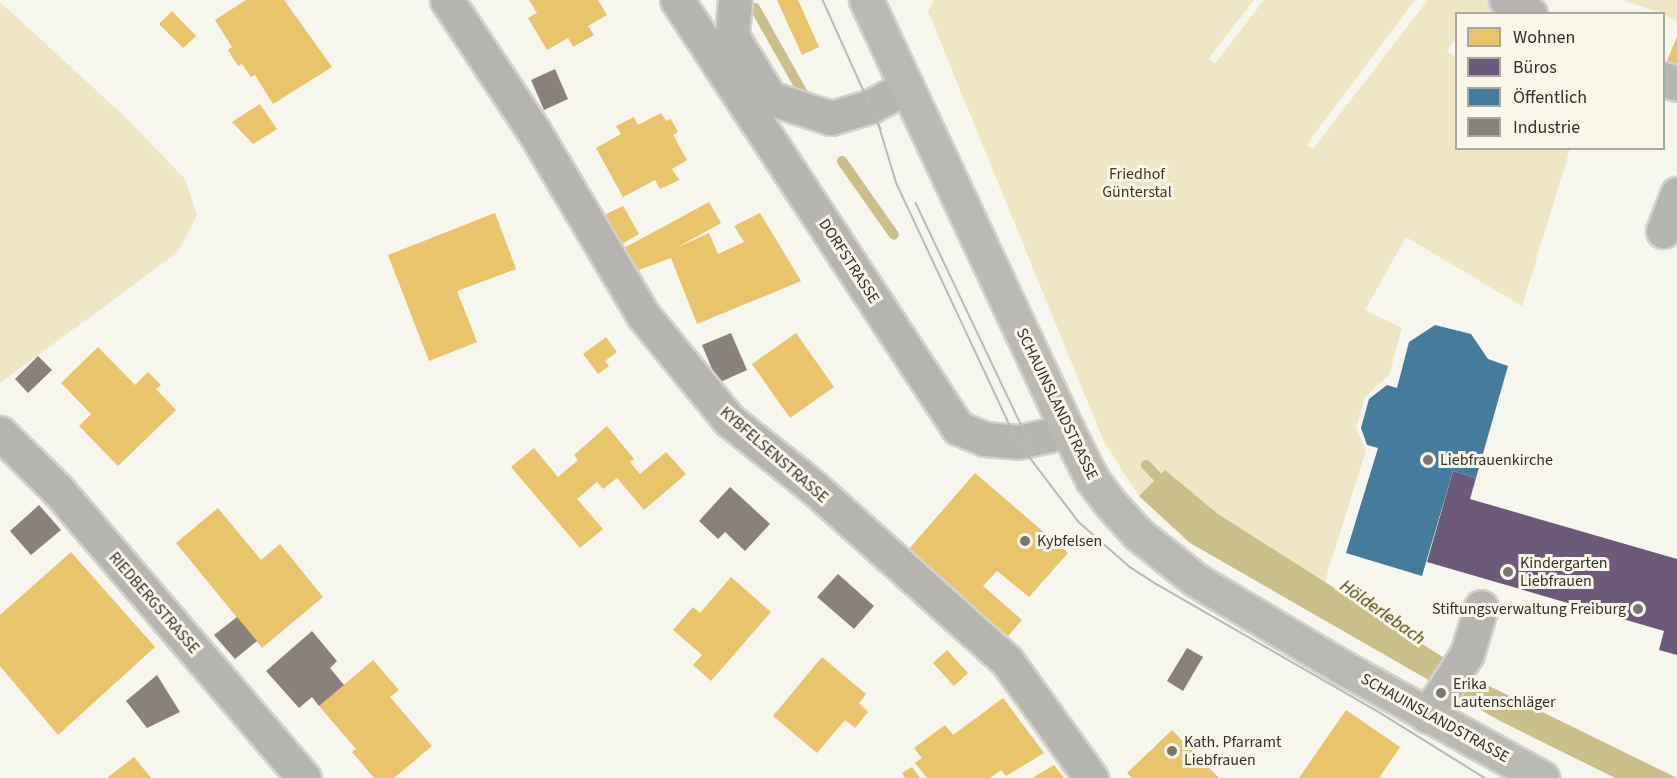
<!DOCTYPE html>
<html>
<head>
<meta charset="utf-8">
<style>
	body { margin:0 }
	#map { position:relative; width:1677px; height:778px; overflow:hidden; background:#f6f5ee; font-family:"Source Sans 3",sans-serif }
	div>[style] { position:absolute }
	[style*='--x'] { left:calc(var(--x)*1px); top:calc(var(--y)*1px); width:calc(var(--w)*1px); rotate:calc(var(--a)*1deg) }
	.green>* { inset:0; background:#eee6c4 }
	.water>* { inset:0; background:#cabe8b }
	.homes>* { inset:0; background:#e9c46a }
	.offices>* { inset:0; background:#6d597a }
	.public>* { inset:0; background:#457b9d }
	.industry>* { inset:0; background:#8a817c }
	.stream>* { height:10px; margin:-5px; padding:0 5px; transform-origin:5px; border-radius:5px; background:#cabe8b }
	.roads { filter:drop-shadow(2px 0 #d2d1cc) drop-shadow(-2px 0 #d2d1cc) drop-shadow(0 2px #d2d1cc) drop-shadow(0 -2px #d2d1cc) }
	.minor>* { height:33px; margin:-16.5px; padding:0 16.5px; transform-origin:16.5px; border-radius:16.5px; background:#b6b5b2 }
	.major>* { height:33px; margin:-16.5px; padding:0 16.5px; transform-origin:16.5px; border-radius:16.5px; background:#bab9b3 }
	.tram>* { height:1.5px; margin:-0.75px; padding:0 0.75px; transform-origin:0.75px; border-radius:0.75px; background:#bab9b4 }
	.dots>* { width:16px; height:16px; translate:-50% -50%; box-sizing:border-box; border:3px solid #faf7ea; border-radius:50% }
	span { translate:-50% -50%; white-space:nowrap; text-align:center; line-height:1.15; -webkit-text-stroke:6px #faf7ea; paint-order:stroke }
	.park-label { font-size:16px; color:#3f3718 }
	.street-label { font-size:16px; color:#32312c }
	.poi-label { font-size:16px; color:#32312c }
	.left { translate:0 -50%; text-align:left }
	.right { translate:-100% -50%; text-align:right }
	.water-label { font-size:18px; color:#4c4007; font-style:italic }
	.legend { position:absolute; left:1455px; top:12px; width:210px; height:138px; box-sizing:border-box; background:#faf7ea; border:2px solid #aaa89e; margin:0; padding:8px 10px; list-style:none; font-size:18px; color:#32312c }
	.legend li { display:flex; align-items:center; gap:12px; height:30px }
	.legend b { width:30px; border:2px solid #aaa89e }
</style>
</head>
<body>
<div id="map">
	<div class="green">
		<div style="clip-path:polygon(934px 0,1254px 0,1208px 59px,1215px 64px,1264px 0,1415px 0,1314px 134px,1307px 145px,1313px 149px,1428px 0,1489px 0,1513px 13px,1456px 14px,1456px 39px,1447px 51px,1456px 58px,1456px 148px,1570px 149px,1522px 306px,1406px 237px,1365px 310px,1402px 328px,1389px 375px,1365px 397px,1356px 427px,1366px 450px,1324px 584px,1218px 514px,1165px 471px,1139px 496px,1104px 442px,928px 11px)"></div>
		<div style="clip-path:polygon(1622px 0,1677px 0,1677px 22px,1664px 14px)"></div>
		<div style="clip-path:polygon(0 2px,124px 116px,185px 179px,197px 215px,177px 253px,0 383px)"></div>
	</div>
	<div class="water">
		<div style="clip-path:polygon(1165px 470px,1218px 514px,1485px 684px,1677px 778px,1615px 778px,1601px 771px,1500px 721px,1190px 543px,1139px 496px)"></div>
	</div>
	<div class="homes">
		<div style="clip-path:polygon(246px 0,284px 0,332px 67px,273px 104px,255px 75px,251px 77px,242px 64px,238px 66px,228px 50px,232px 47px,215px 20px)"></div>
		<div style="clip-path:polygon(529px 0,598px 0,607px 15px,588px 26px,594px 35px,573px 47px,568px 38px,547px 50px,528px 18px,537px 13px)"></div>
		<div style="clip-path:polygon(777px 0,798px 0,819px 47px,802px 55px)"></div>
		<div style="clip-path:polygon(172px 11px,196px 36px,183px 48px,159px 24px)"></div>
		<div style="clip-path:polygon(1677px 36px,1677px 71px,1665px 66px)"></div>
		<div style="clip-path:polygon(260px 104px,277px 129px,253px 144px,232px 122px)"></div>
		<div style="clip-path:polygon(661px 113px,666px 121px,671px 119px,678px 132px,673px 135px,687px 160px,672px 169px,679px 180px,660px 189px,655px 180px,623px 197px,596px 148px,621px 134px,616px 126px,634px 117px,638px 125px)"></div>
		<div style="clip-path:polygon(709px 202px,721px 223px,676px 248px,709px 233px,718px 254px,744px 242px,734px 226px,760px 213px,801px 281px,697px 324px,671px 258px,636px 271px,624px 248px)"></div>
		<div style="clip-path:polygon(623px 206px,639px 234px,620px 245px,604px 215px)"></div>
		<div style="clip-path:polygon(495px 213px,516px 269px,457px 291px,477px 342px,429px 361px,388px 255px)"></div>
		<div style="clip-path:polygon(796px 333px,834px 387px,790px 418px,752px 364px)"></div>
		<div style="clip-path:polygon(606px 337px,617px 352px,605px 361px,609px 366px,598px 374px,583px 354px)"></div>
		<div style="clip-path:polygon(98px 347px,135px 385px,148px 372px,161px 385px,156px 389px,176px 410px,118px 466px,79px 426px,91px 414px,61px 383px)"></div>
		<div style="clip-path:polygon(607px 426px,634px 459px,630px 462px,640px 474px,666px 452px,686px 474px,644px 510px,617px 478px,603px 489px,597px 482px,577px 499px,603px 529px,580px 548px,511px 467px,534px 448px,558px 477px,578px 460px,574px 455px)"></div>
		<div style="clip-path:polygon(975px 473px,1068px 553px,1029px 597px,997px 571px,983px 586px,1022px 620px,1008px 636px,908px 550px)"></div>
		<div style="clip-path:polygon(218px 508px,261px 560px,280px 544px,323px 597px,262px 648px,176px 543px)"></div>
		<div style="clip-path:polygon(71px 552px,155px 647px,58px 735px,0 666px,0 615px)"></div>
		<div style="clip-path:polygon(731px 577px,771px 612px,711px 681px,693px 665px,702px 655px,673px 630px,693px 607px,700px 613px)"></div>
		<div style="clip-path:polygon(947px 650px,968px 673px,954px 686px,933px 663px)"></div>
		<div style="clip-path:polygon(822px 657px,866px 694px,859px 703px,868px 712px,855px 728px,845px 720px,817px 753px,773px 716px)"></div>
		<div style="clip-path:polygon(373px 660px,399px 690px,390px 697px,432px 746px,394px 778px,374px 778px,352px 752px,356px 749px,319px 706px)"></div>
		<div style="clip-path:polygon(1003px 698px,1044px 753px,1006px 776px,1001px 770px,990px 778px,927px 778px,915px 763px,922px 758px,914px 748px,945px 725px,953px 735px)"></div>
		<div style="clip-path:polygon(1346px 710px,1400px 747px,1379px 778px,1299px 778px)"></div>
		<div style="clip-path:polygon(1172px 730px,1219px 778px,1132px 778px,1127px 773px)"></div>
		<div style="clip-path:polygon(134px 757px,151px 778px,107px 778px)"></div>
		<div style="clip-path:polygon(1054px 765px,1064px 778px,1032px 778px)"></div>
		<div style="clip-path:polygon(912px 767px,920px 778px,905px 778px,902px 773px)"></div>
	</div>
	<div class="offices">
		<div style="clip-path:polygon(1453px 471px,1476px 478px,1470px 499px,1677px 559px,1677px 655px,1659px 650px,1664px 631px,1427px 562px)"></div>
	</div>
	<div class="public">
		<div style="clip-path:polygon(1435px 325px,1471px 334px,1488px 359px,1508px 366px,1476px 478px,1453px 471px,1422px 576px,1346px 553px,1378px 448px,1367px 445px,1361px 428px,1369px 399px,1387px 385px,1397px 388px,1409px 342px)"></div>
	</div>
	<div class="industry">
		<div style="clip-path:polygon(555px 69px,568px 99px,544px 110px,531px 80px)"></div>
		<div style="clip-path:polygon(731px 333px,747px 370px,718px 383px,702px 345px)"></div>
		<div style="clip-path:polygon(38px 356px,52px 370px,28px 393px,15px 379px)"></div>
		<div style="clip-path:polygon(730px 487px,770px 524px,745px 551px,725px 532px,718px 539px,699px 521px)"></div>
		<div style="clip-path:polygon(39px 505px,61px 530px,31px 555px,10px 531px)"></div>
		<div style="clip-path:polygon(838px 574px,874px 606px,854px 629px,817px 597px)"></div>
		<div style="clip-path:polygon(237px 617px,257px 641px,235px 659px,214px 635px)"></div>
		<div style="clip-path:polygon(312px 631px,337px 661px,330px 668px,344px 685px,319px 706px,312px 697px,299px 708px,266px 671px)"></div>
		<div style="clip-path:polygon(1187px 648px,1203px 657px,1183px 691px,1167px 681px)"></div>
		<div style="clip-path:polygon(157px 675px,180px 712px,147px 728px,126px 701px)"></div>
	</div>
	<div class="stream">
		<div style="--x:755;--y:8;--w:108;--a:60.6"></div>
		<div style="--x:842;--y:161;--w:90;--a:54.9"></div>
		<div style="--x:1146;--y:465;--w:29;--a:46"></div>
	</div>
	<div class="roads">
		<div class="minor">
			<div style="--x:447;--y:0;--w:159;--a:56.5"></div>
			<div style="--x:535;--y:133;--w:212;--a:59.3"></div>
			<div style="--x:643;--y:315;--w:136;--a:50.7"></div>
			<div style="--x:729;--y:420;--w:106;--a:38.5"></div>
			<div style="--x:812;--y:486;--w:262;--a:41.9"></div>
			<div style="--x:1007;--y:661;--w:144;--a:54.3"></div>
			<div style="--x:677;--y:0;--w:512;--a:56.71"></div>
			<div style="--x:958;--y:428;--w:29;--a:22"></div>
			<div style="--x:985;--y:439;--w:33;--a:5"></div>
			<div style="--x:1018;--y:442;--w:51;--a:-12.4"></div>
			<div style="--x:735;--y:0;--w:36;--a:95"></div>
			<div style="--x:732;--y:36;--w:73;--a:58.5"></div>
			<div style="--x:770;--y:98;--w:64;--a:18.2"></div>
			<div style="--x:831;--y:118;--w:42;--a:-16.7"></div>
			<div style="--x:871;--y:106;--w:38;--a:-28"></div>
			<div style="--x:1506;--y:0;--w:28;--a:30"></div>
			<div style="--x:1664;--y:79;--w:14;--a:21"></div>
			<div style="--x:1663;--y:231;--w:40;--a:-69"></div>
			<div style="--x:0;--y:433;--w:80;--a:44.5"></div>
			<div style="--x:57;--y:489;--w:380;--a:49.5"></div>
			<div style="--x:1427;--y:716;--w:74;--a:-57.2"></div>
			<div style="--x:1467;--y:654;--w:49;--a:-73.4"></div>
		</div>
		<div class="major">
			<div style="--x:866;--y:0;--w:476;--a:64.9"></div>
			<div style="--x:1068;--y:431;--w:54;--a:63.4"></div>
			<div style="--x:1092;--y:479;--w:30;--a:53"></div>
			<div style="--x:1110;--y:503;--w:42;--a:47.9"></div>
			<div style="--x:1138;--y:534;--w:74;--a:38.4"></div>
			<div style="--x:1196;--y:580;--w:170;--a:30.8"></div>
			<div style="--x:1342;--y:667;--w:229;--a:29"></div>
		</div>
	</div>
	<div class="tram">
		<div style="--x:823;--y:0;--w:141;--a:65.8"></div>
		<div style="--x:878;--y:122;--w:65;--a:73"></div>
		<div style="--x:897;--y:184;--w:285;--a:64.9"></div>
		<div style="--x:1018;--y:442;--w:101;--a:52.7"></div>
		<div style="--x:1079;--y:522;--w:68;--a:41.4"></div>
		<div style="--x:1130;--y:567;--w:33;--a:33"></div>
		<div style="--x:1158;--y:585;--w:249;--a:29.9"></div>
		<div style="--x:1374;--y:709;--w:131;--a:31.9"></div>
		<div style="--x:916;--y:203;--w:276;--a:64.6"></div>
	</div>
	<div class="dots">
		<div style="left:1428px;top:460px;background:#777670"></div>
		<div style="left:1025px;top:541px;background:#777670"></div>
		<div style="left:1508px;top:572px;background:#777670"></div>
		<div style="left:1638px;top:609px;background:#777670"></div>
		<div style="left:1441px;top:693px;background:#777670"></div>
		<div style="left:1172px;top:751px;background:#777670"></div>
	</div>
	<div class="park-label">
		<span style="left:1137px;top:183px">Friedhof<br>Günterstal</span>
	</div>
	<div class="street-label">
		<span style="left:849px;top:261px;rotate:57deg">DORFSTRASSE</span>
		<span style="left:1057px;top:404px;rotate:64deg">SCHAUINSLANDSTRASSE</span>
		<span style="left:774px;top:455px;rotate:41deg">KYBFELSENSTRASSE</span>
		<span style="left:154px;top:603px;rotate:49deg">RIEDBERGSTRASSE</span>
		<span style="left:1435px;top:718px;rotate:29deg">SCHAUINSLANDSTRASSE</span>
	</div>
	<div class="poi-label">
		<span class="left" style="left:1440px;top:460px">Liebfrauenkirche</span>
		<span class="left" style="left:1037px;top:541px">Kybfelsen</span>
		<span class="left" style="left:1520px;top:572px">Kindergarten<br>Liebfrauen</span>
		<span class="right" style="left:1626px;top:609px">Stiftungsverwaltung Freiburg</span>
		<span class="left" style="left:1453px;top:693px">Erika<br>Lautenschläger</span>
		<span class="left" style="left:1184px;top:751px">Kath. Pfarramt<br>Liebfrauen</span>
	</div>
	<div class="water-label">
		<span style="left:1382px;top:613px;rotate:35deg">Hölderlebach</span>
	</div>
	<ul class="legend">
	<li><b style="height:16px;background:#e9c46a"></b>Wohnen</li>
	<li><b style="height:16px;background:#6d597a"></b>Büros</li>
	<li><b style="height:16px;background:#457b9d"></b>Öffentlich</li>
	<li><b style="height:16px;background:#8a817c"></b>Industrie</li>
	</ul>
</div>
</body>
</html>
